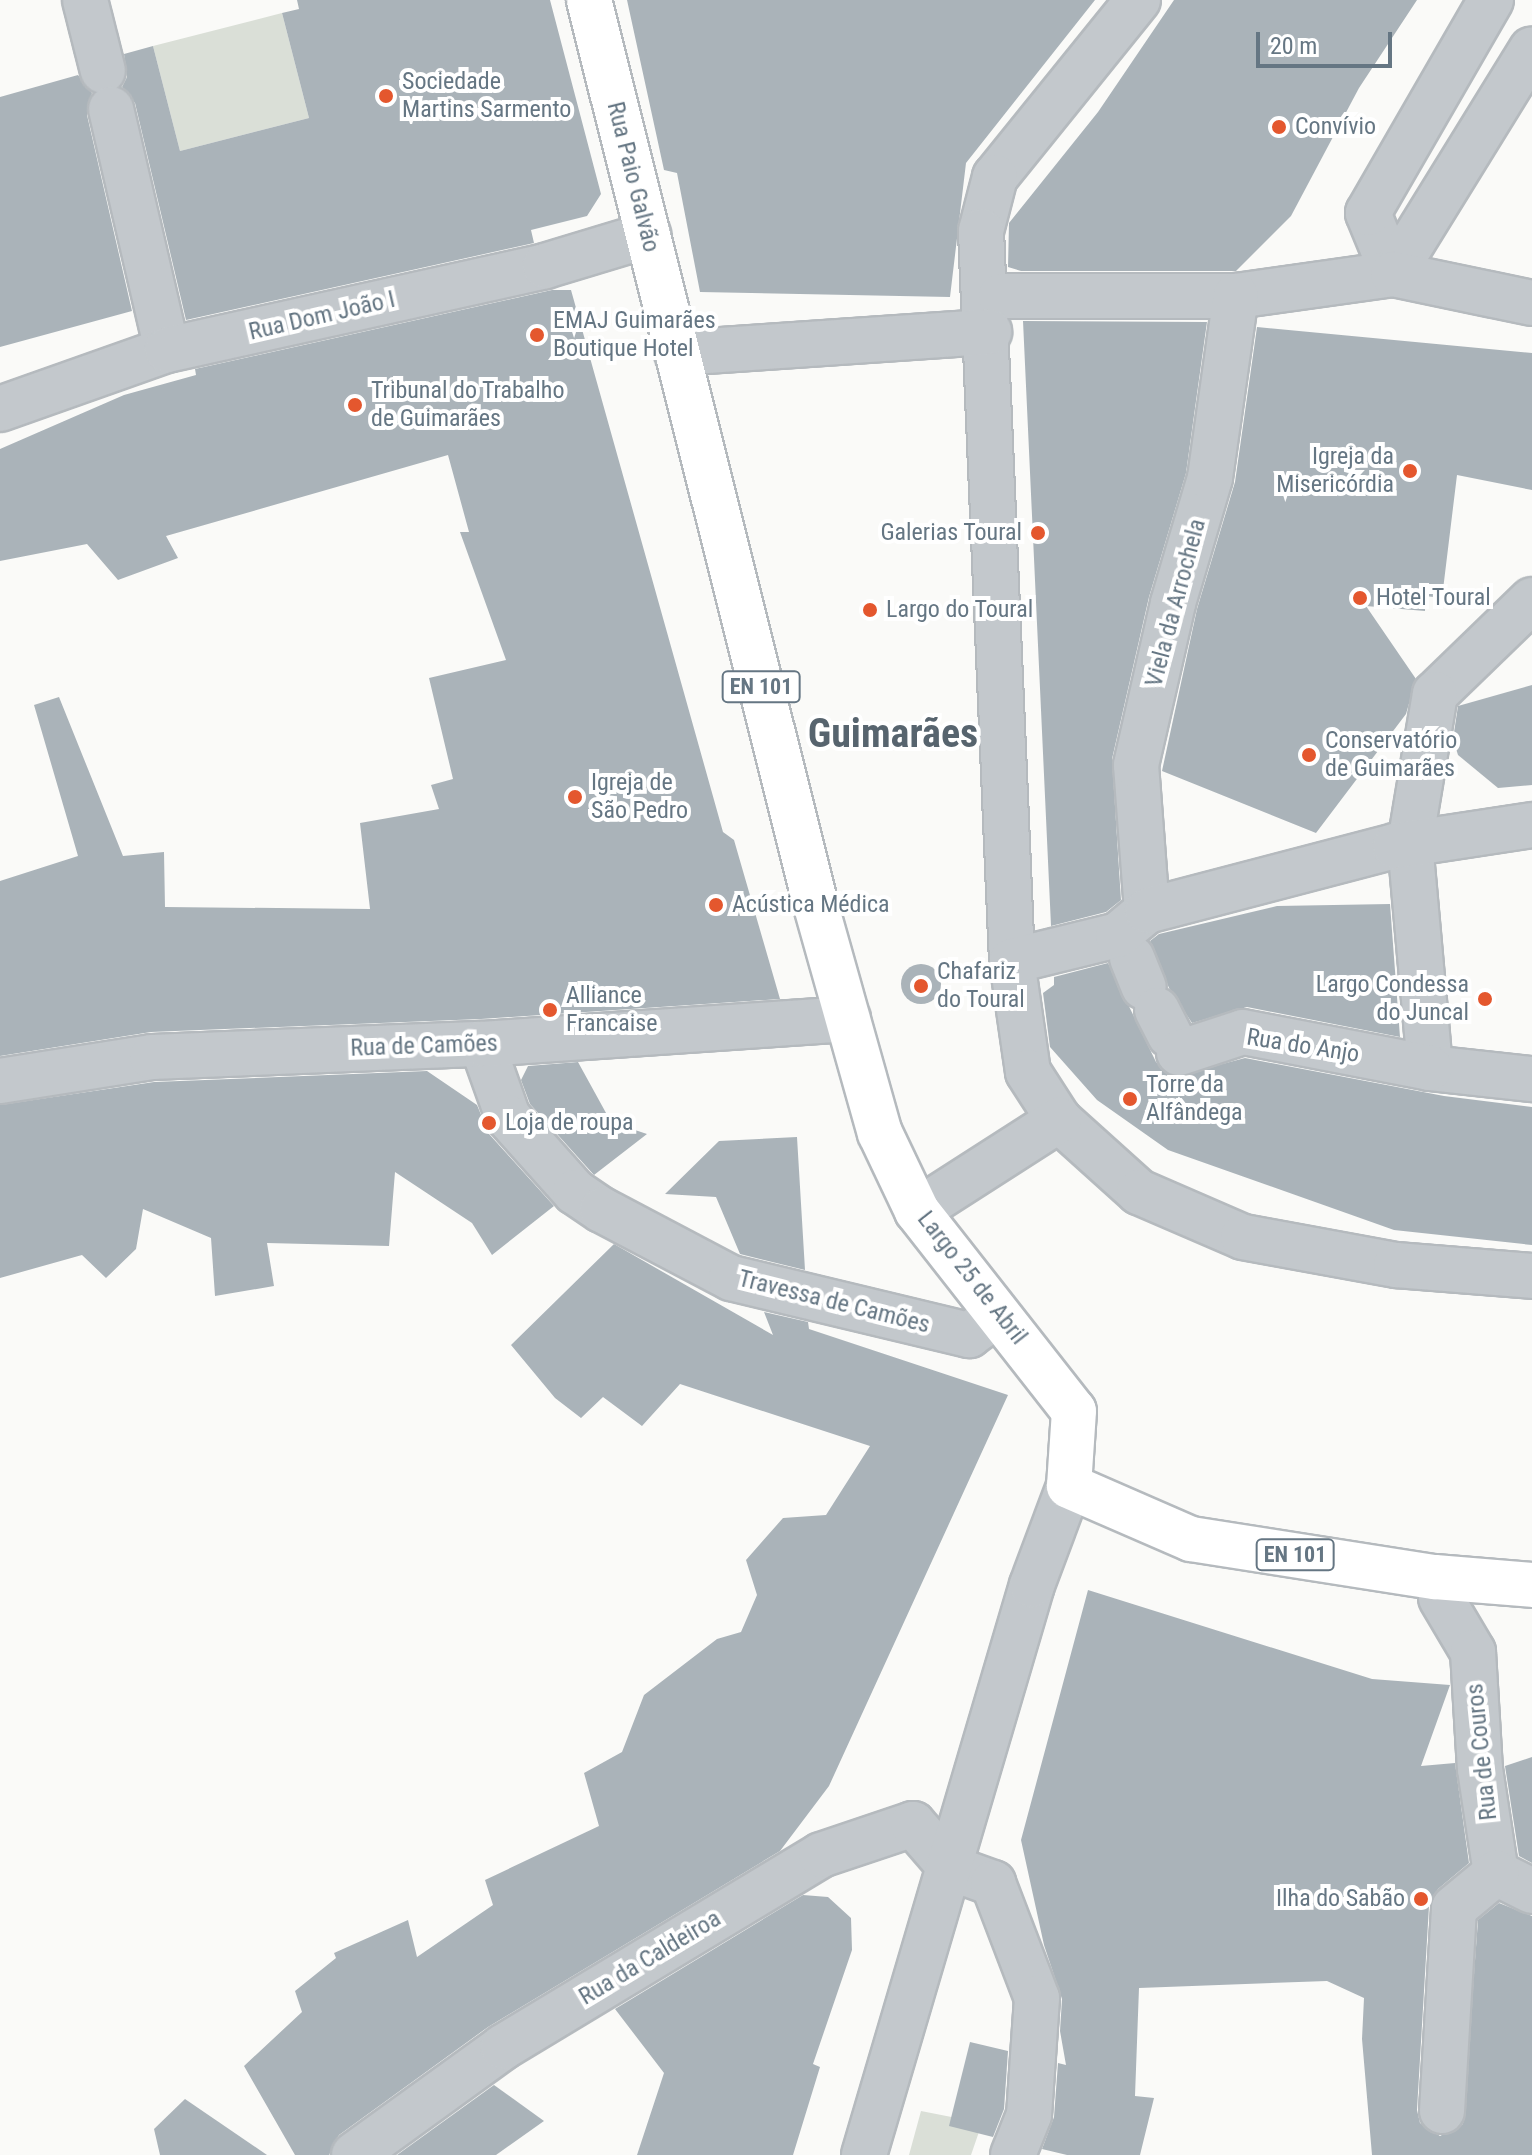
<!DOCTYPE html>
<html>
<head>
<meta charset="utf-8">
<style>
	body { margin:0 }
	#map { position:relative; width:1532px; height:2155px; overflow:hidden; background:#fafaf8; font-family:"Roboto Condensed",sans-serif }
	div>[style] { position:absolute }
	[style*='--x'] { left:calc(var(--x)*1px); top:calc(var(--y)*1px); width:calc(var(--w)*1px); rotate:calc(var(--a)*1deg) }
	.green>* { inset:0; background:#dadfd7 }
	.building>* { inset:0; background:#aab3b9 }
	.round { border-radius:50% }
	.roads { filter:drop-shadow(2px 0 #b5babe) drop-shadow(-2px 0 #b5babe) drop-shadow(0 2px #b5babe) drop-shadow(0 -2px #b5babe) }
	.minor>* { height:44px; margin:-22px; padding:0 22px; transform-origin:22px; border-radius:22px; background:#c3c8cc }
	.major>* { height:44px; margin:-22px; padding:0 22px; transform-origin:22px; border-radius:22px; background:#fff }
	.dots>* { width:22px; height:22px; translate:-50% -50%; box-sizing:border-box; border:4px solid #fff; border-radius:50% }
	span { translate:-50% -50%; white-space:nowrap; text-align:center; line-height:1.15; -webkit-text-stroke:8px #fff; paint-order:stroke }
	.shield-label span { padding:2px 6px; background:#fff; border:2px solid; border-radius:6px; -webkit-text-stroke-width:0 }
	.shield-label { font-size:22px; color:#657683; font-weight:700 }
	.poi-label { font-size:24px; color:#657683 }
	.left { translate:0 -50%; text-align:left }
	.right { translate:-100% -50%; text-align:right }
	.street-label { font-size:24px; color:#657683 }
	.town-label { font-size:40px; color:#57646e; font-weight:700 }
	.scale { position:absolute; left:1256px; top:32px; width:136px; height:36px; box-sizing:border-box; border:4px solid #657683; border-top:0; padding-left:10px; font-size:24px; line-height:28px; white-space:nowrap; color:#657683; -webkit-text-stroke:6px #fff; paint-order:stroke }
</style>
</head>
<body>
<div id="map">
	<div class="green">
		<div style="clip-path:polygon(282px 13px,309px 118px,180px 151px,153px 46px)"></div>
		<div style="clip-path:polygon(921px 2111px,982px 2123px,971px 2155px,909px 2155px)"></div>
	</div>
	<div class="building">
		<div style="clip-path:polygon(297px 0,550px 0,601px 194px,587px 216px,531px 230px,534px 243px,186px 320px,135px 103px,122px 87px,127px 77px,124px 54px,153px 46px,180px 151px,309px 118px,282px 13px,299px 9px)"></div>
		<div style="clip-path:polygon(627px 0,1095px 0,966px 163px,950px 297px,700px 292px,677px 173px,664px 170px)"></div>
		<div style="clip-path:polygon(1174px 0,1417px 0,1359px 88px,1291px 216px,1236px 271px,1021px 271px,1008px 267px,1009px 223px,1098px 112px)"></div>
		<div style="clip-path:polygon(78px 75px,92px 93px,87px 115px,132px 311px,0 347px,0 97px)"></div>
		<div style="clip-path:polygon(552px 290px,571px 290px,723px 832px,734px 840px,780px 999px,481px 1019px,151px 1032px,0 1056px,0 881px,78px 856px,34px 705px,59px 697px,123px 856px,164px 852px,165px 907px,370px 909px,360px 823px,439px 809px,431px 785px,453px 779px,429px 678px,506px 660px,460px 532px,469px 532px,448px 455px,166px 536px,178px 558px,118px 580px,87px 544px,0 561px,0 449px,124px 395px,196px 375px,195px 369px)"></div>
		<div style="clip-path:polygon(1023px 321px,1207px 322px,1186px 473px,1149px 597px,1112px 759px,1121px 900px,1106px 912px,1051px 926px)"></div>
		<div style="clip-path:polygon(1257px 327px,1532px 353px,1532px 490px,1457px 475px,1442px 598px,1425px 596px,1425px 611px,1366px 606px,1416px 679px,1406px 714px,1316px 833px,1162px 771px,1197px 609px,1235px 482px)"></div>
		<div style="clip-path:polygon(1532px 685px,1532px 785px,1498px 788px,1458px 755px,1453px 739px,1458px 706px)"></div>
		<div style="clip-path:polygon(1390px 904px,1400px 1037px,1247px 1007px,1192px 1023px,1169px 988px,1150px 941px,1159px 934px,1277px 906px)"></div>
		<div style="clip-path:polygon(1108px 963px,1156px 1062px,1173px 1077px,1245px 1058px,1444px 1096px,1532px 1107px,1532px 1245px,1394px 1230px,1168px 1150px,1097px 1100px,1050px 1047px,1043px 993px,1054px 985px,1054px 977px)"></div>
		<div class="round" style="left:901px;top:964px;width:40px;height:40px"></div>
		<div style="clip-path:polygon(578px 1062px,611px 1122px,647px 1134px,594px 1175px,530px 1104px,521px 1080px,528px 1066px)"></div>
		<div style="clip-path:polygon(427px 1071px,477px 1105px,489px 1134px,554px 1206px,492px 1255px,472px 1223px,395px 1172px,389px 1246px,267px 1243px,274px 1286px,215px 1296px,211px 1238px,143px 1209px,136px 1249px,106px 1278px,82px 1255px,0 1278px,0 1105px,154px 1082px)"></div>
		<div style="clip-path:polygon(797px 1137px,805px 1270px,740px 1254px,716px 1197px,665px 1194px,719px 1141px)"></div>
		<div style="clip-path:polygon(614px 1244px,773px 1335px,764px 1312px,808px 1322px,809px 1329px,1008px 1395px,829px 1786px,780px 1851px,488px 2027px,339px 2135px,329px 2155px,295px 2155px,244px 2066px,302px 2012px,295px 1991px,336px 1958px,334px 1953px,408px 1920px,417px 1957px,493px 1905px,485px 1880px,599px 1826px,584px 1773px,622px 1752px,644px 1695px,717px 1639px,741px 1632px,757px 1595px,746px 1560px,783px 1518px,826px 1515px,870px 1446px,680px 1384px,642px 1426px,603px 1397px,581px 1418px,555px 1398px,511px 1345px)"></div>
		<div style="clip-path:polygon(1088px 1590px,1372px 1679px,1450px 1685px,1421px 1766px,1455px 1763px,1469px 1863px,1438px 1889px,1429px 1906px,1417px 2110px,1420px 2123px,1440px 2136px,1463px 2124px,1478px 1920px,1499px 1903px,1532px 1916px,1532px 2155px,1372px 2155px,1362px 2039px,1364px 1998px,1327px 1981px,1139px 1988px,1135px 2096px,1154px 2098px,1140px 2155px,1067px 2155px,1042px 2149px,1054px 2117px,1058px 2063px,1066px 2065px,1060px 2031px,1062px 1999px,1044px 1945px,1021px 1840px)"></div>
		<div style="clip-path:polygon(1532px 1757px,1532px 1863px,1519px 1856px,1505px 1766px)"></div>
		<div style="clip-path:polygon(803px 1895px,828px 1897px,851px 1918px,852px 1950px,813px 2064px,820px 2067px,793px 2155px,637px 2155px,664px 2073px,615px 2009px)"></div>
		<div style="clip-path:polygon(970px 2042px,1008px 2051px,1004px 2109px,993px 2137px,949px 2126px)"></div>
		<div style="clip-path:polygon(494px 2085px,544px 2121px,496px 2155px,397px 2155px)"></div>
		<div style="clip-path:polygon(185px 2099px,267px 2155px,160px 2155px,154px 2129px)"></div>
	</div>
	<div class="roads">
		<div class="minor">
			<div style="--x:85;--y:0;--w:73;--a:75.8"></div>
			<div style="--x:1138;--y:0;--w:228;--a:128.9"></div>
			<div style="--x:995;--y:177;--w:56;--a:104.5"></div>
			<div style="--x:981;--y:231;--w:731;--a:87.57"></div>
			<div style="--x:1012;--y:961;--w:112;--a:81.8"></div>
			<div style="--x:1028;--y:1072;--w:57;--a:57.1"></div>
			<div style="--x:1059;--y:1120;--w:108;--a:42"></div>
			<div style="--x:1139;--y:1192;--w:113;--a:23.4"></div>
			<div style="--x:1243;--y:1237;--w:156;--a:10.4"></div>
			<div style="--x:1396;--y:1265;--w:136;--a:4.6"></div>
			<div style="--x:111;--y:109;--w:247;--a:76.9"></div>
			<div style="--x:1393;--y:274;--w:66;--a:-112.3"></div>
			<div style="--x:1368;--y:213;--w:246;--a:-60"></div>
			<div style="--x:1393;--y:274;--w:264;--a:-58.3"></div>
			<div style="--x:1001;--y:296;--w:235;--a:0"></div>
			<div style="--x:1236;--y:296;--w:159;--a:-8"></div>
			<div style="--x:1393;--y:274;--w:142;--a:11.8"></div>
			<div style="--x:677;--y:353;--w:313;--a:-3.9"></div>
			<div style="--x:0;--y:409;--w:177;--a:-19.5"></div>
			<div style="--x:167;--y:350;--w:387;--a:-12.5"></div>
			<div style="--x:545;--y:266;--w:108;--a:-16.8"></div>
			<div style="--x:1532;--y:600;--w:135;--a:135.9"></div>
			<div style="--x:1435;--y:694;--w:151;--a:99.5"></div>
			<div style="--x:1410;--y:843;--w:226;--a:84.9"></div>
			<div style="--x:1430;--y:1068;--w:103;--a:6.2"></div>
			<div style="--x:1147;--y:911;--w:146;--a:-94.3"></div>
			<div style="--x:1136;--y:765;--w:166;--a:-77.1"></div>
			<div style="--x:1173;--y:603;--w:130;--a:-73.5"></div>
			<div style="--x:1210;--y:478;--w:184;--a:-81.9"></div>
			<div style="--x:1132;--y:958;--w:31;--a:68"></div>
			<div style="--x:1012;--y:961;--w:109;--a:-13.8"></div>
			<div style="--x:1118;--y:935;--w:38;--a:-40"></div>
			<div style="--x:1147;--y:911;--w:256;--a:-14.7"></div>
			<div style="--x:1395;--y:846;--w:139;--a:-8.7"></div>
			<div style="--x:1157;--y:1010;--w:28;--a:63"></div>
			<div style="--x:482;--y:1044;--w:77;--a:70.4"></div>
			<div style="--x:508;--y:1117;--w:101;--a:48.2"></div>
			<div style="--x:575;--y:1192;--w:32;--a:34"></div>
			<div style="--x:602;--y:1210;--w:146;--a:27.8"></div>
			<div style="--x:731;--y:1278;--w:245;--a:13.5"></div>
			<div style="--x:969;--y:1335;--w:34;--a:-36"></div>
			<div style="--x:1179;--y:1053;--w:67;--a:-18.2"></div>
			<div style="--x:1243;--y:1032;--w:190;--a:10.9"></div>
			<div style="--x:0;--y:1081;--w:154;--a:-9"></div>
			<div style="--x:152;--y:1057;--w:330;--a:-2.3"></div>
			<div style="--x:482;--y:1044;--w:367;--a:-3.9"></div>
			<div style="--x:917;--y:1211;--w:169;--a:-32.7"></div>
			<div style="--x:1441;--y:1598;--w:63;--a:59.3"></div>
			<div style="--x:1473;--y:1652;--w:117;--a:86.6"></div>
			<div style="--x:1480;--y:1769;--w:105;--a:81.3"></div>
			<div style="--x:1496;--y:1873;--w:40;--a:26.6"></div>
			<div style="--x:1442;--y:2111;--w:203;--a:-86.6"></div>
			<div style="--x:1454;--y:1908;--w:55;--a:-39.8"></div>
			<div style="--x:354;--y:2155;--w:184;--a:-35.9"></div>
			<div style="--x:503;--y:2047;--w:371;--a:-31.1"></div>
			<div style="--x:821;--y:1855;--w:97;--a:-18.6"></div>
			<div style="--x:913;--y:1824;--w:58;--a:49.2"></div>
			<div style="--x:951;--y:1868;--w:45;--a:19.7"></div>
			<div style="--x:993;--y:1883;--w:123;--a:69.1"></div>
			<div style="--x:1037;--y:1998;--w:117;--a:93.9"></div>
			<div style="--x:1029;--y:2115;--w:43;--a:111.8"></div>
			<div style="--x:864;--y:2155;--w:594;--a:-73.58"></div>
			<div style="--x:1032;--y:1585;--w:106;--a:-69.5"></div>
		</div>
		<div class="major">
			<div style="--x:589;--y:0;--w:934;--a:75.93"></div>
			<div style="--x:816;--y:906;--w:236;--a:74.3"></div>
			<div style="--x:880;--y:1133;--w:86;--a:64.6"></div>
			<div style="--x:917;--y:1211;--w:254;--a:51.9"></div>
			<div style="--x:1074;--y:1411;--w:75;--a:93.8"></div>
			<div style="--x:1069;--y:1486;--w:133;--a:23.5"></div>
			<div style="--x:1191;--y:1539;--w:247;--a:8.9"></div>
			<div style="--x:1435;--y:1577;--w:97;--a:4.7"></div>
		</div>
	</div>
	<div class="dots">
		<div style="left:386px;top:96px;background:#e4572e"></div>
		<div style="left:1279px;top:127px;background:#e4572e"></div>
		<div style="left:537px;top:335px;background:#e4572e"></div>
		<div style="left:355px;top:405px;background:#e4572e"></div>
		<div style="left:1410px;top:471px;background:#e4572e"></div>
		<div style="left:1038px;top:533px;background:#e4572e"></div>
		<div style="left:1360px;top:598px;background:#e4572e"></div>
		<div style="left:870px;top:610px;background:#e4572e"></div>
		<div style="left:1309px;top:755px;background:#e4572e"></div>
		<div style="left:575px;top:797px;background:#e4572e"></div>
		<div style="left:716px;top:905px;background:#e4572e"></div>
		<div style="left:921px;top:986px;background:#e4572e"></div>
		<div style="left:1485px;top:999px;background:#e4572e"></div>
		<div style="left:550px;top:1010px;background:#e4572e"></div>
		<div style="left:1130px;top:1099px;background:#e4572e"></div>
		<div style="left:489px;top:1123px;background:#e4572e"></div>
		<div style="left:1421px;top:1899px;background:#e4572e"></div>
	</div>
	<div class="shield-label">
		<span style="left:761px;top:687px">EN 101</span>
		<span style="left:1295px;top:1555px">EN 101</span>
	</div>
	<div class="poi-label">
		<span class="left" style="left:402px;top:96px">Sociedade<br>Martins Sarmento</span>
		<span class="left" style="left:1295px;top:127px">Convívio</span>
		<span class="left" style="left:553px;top:335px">EMAJ Guimarães<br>Boutique Hotel</span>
		<span class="left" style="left:371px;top:405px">Tribunal do Trabalho<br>de Guimarães</span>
		<span class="right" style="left:1394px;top:471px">Igreja da<br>Misericórdia</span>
		<span class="right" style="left:1022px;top:533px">Galerias Toural</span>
		<span class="left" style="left:1376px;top:598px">Hotel Toural</span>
		<span class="left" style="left:886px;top:610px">Largo do Toural</span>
		<span class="left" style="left:1325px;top:755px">Conservatório<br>de Guimarães</span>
		<span class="left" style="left:591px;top:797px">Igreja de<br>São Pedro</span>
		<span class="left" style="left:732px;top:905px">Acústica Médica</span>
		<span class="left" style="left:937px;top:986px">Chafariz<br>do Toural</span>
		<span class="right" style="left:1469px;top:999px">Largo Condessa<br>do Juncal</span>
		<span class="left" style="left:566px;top:1010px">Alliance<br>Francaise</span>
		<span class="left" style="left:1146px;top:1099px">Torre da<br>Alfândega</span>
		<span class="left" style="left:505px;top:1123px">Loja de roupa</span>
		<span class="right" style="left:1405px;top:1899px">Ilha do Sabão</span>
	</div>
	<div class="street-label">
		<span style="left:633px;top:177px;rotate:76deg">Rua Paio Galvão</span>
		<span style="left:322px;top:316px;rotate:-13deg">Rua Dom João I</span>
		<span style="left:1176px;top:603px;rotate:-75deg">Viela da Arrochela</span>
		<span style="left:424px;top:1046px;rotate:-2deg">Rua de Camões</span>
		<span style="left:1303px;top:1046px;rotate:9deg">Rua do Anjo</span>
		<span style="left:972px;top:1278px;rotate:52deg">Largo 25 de Abril</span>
		<span style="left:834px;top:1302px;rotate:14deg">Travessa de Camões</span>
		<span style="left:1482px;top:1752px;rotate:-96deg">Rua de Couros</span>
		<span style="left:650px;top:1958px;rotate:-31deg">Rua da Caldeiroa</span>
	</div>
	<div class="town-label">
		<span style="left:893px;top:734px">Guimarães</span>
	</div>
	<div class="scale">20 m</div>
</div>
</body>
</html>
